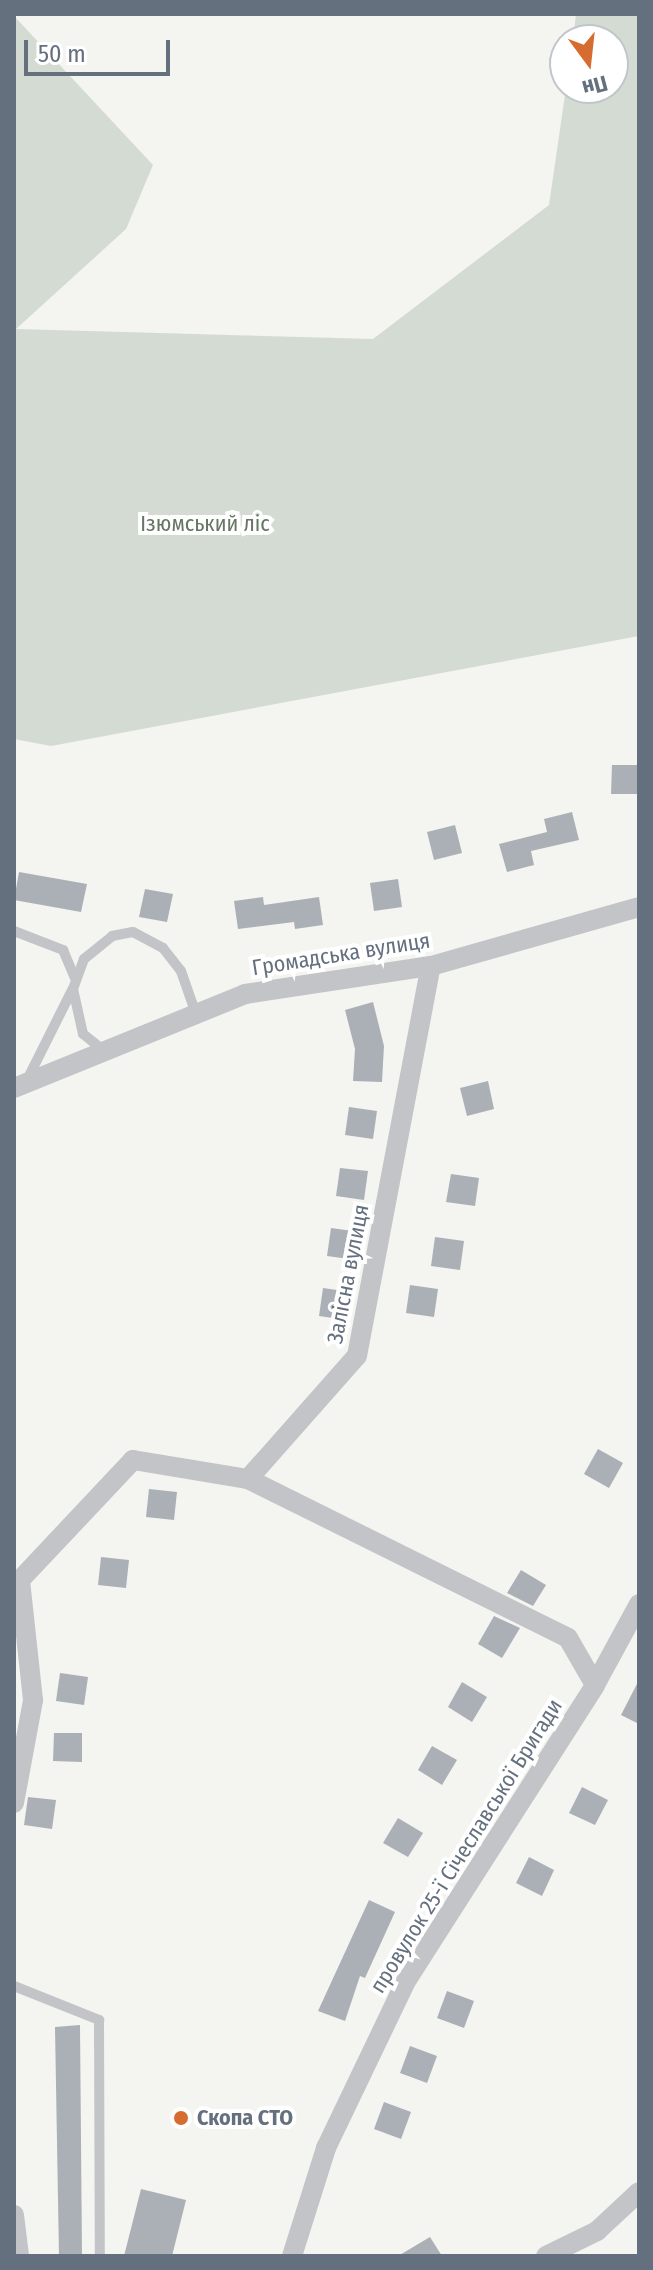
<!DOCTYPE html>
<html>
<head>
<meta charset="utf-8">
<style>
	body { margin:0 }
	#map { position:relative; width:653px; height:2270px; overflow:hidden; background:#f4f4f0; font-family:"Fira Sans Condensed",sans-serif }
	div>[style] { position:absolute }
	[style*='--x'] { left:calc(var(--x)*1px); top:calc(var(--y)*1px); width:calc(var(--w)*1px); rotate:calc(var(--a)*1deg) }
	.green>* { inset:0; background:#d4dbd2 }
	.building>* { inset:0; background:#abb0b6 }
	.lane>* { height:10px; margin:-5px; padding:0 5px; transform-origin:5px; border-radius:5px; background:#c2c4c8 }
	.street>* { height:20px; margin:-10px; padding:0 10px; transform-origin:10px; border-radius:10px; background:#c2c4c8 }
	.dots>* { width:22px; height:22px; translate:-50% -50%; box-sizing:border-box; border:4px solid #fff; border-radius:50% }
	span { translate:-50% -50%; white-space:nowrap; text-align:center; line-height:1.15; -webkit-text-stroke:8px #fff; paint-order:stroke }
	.park-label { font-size:22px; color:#657763 }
	.street-label { font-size:22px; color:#65707f }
	.poi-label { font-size:22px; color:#65707f; font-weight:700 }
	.left { translate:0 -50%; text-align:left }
	.frame { position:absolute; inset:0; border:16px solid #65707f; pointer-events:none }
	.north { position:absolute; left:549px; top:24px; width:80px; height:80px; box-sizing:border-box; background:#fff; border:2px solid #c1c6cc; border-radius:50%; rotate:165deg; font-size:22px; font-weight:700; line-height:32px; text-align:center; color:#65707f }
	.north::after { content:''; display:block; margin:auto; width:28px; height:36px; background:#d66c2f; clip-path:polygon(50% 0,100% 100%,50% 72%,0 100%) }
	.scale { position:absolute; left:24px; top:40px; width:146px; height:36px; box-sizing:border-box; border:4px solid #65707f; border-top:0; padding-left:10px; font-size:24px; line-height:28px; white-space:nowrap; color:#65707f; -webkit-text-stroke:6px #fff; paint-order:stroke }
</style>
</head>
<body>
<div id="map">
	<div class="green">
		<div style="clip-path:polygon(576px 14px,639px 14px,639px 636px,51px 746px,14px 739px,14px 16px,153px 165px,126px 229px,16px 329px,373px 339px,549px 205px,566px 88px,613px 88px,613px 40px,573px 40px)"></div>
	</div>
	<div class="building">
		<div style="clip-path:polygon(612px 765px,639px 765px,639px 794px,611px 794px)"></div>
		<div style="clip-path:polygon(572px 812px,579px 840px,531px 851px,534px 865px,507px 872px,499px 844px,547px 832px,544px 819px)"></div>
		<div style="clip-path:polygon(455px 825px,462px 853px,434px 860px,427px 832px)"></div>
		<div style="clip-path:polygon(19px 872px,87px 884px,81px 912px,14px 900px)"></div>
		<div style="clip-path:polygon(398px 879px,402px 907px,374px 911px,370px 883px)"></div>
		<div style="clip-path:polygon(145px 889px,173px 894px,167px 922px,139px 917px)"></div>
		<div style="clip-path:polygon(263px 897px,264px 905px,319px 897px,323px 925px,295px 929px,294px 922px,238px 929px,234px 901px)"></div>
		<div style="clip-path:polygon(373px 1002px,384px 1046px,382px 1082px,353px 1081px,355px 1049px,345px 1010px)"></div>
		<div style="clip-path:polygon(488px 1081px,494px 1109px,467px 1116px,460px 1088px)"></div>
		<div style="clip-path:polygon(349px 1107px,377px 1111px,373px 1139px,345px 1135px)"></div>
		<div style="clip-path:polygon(340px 1168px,368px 1171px,364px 1200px,336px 1196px)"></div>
		<div style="clip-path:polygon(451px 1174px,479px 1178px,475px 1206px,446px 1202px)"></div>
		<div style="clip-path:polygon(331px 1228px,360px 1232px,356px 1260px,327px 1256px)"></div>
		<div style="clip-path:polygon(435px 1237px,464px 1241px,460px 1270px,431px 1266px)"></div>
		<div style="clip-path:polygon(410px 1285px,438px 1289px,434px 1317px,406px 1313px)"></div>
		<div style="clip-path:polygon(323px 1288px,351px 1292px,347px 1320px,319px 1316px)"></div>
		<div style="clip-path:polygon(598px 1449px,623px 1463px,609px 1488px,584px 1474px)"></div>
		<div style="clip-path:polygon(149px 1489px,177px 1492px,174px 1520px,146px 1517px)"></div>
		<div style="clip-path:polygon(101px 1557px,129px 1560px,126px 1588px,98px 1585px)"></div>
		<div style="clip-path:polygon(521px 1570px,546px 1585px,533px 1606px,507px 1593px)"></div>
		<div style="clip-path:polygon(494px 1616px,520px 1628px,502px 1658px,478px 1644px)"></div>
		<div style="clip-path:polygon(60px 1673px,88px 1677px,84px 1705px,56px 1701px)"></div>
		<div style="clip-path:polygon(639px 1680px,639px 1724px,621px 1715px)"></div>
		<div style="clip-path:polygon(462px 1682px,487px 1697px,472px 1722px,448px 1707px)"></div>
		<div style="clip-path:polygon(54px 1733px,82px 1733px,82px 1762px,53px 1761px)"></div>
		<div style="clip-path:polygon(432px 1746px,457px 1760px,442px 1785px,418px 1770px)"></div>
		<div style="clip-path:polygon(582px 1787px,608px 1800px,595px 1825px,569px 1813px)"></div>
		<div style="clip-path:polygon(28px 1797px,56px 1800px,52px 1829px,24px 1825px)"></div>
		<div style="clip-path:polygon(398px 1818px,423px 1833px,408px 1857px,383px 1843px)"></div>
		<div style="clip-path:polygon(529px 1857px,554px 1870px,542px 1896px,516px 1883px)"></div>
		<div style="clip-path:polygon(369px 1900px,395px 1912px,365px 1978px,360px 1976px,345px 2021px,318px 2011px)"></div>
		<div style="clip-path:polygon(447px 1991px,474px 2001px,464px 2028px,437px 2018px)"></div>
		<div style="clip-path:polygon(80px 2025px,82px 2256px,59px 2256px,55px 2027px)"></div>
		<div style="clip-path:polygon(410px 2046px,437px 2056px,427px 2083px,400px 2073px)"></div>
		<div style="clip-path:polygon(384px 2102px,411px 2112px,401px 2139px,374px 2129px)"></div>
		<div style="clip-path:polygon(141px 2189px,186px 2200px,172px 2256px,124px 2256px)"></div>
		<div style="clip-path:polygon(430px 2237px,442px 2256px,398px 2256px)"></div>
	</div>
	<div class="lane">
		<div style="--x:14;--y:931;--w:53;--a:21.2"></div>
		<div style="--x:63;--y:950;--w:30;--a:67"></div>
		<div style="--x:103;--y:1050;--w:26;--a:-141"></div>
		<div style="--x:83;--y:1034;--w:46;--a:-102.5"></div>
		<div style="--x:73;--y:989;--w:32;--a:-70"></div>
		<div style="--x:84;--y:959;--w:36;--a:-39"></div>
		<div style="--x:112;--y:936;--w:21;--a:-11"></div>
		<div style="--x:133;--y:932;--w:34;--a:28"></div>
		<div style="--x:163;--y:948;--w:29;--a:52"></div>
		<div style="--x:181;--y:971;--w:46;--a:70.8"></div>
		<div style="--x:27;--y:1080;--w:101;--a:-63.4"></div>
		<div style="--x:14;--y:1986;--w:92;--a:21.8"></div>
		<div style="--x:99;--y:2020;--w:236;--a:89.8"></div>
	</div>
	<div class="street">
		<div style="--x:14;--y:1088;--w:249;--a:-22.1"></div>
		<div style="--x:245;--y:994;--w:188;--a:-8.6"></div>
		<div style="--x:431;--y:966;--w:216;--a:-15.8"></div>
		<div style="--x:248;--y:1479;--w:164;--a:-48.5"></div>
		<div style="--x:357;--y:1356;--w:397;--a:-79.3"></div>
		<div style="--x:14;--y:1803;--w:105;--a:-79.5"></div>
		<div style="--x:33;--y:1700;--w:121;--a:-96.2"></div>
		<div style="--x:20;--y:1580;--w:165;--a:-46.7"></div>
		<div style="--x:133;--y:1460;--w:117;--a:9.4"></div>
		<div style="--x:248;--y:1479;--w:357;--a:26.4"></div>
		<div style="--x:568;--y:1638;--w:54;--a:60.1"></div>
		<div style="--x:14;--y:2215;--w:41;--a:83"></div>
		<div style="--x:292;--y:2256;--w:113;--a:-72.5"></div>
		<div style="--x:326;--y:2148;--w:185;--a:-64.4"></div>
		<div style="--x:406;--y:1981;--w:351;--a:-57.4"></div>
		<div style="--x:595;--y:1685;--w:92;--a:-61.5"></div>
		<div style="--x:546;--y:2256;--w:57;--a:-26.1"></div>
		<div style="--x:597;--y:2231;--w:57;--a:-42.9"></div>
	</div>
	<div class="dots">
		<div style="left:181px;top:2118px;background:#d66c2f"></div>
	</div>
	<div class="park-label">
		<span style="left:205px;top:524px">Ізюмський ліс</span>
	</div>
	<div class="street-label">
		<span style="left:341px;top:954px;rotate:-9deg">Громадська вулиця</span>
		<span style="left:348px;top:1274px;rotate:-79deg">Залісна вулиця</span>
		<span style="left:466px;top:1846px;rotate:-58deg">провулок 25-ї Січеславської Бригади</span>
	</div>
	<div class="poi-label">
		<span class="left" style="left:197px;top:2118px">Скопа СТО</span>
	</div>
	<div class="frame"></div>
	<div class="north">Пн</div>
	<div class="scale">50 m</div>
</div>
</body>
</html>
